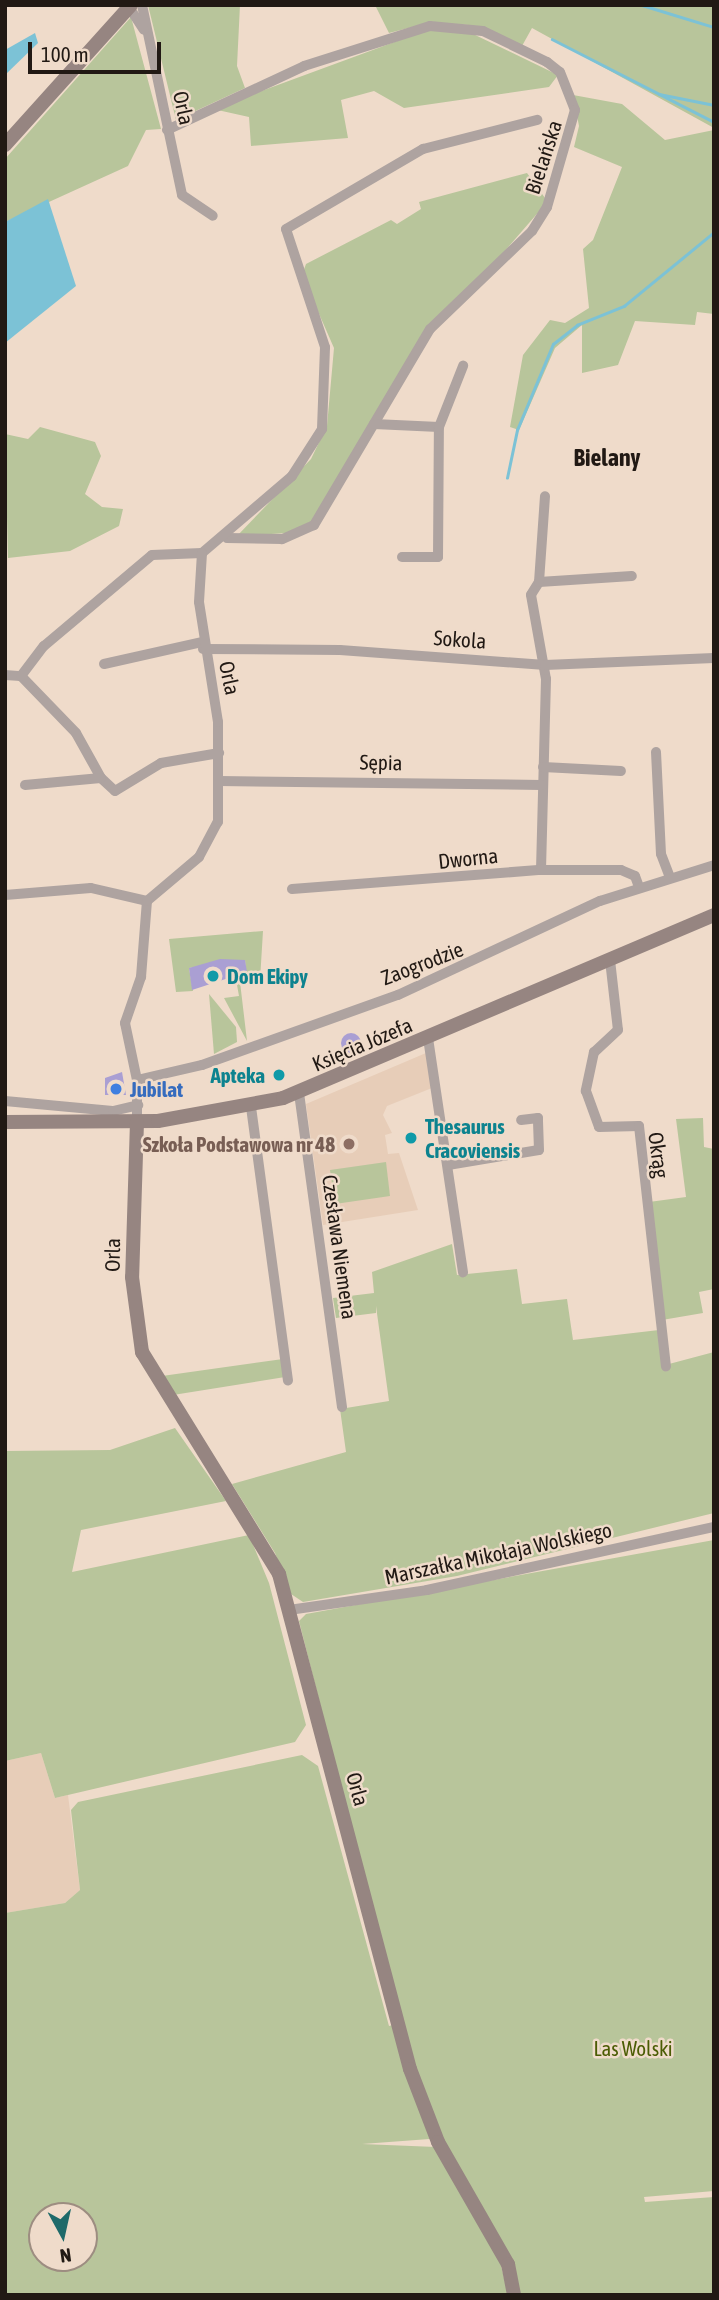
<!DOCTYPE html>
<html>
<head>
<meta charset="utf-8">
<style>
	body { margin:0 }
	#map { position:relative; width:719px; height:2300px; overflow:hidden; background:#efdbca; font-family:"Asap Condensed",sans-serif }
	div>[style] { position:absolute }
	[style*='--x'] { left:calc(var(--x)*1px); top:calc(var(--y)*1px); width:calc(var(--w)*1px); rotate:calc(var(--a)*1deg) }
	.built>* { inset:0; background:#e7cdb8 }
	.green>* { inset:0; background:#b8c59b }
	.water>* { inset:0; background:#7cc2d6 }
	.stream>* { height:2.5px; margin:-1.25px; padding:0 1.25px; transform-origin:1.25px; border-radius:1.25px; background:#7cc2d6 }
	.building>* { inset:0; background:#aa9fd3 }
	.round { border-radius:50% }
	.street>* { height:10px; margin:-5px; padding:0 5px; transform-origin:5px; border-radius:5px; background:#aea3a0 }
	.secondary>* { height:14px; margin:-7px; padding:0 7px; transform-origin:7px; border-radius:7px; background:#968581 }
	.dots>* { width:19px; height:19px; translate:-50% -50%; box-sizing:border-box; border:4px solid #efdbca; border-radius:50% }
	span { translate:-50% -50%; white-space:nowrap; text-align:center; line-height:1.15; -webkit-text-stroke:5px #efdbca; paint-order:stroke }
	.street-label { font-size:21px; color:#211914 }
	.culture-label { font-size:21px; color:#0d838f; font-weight:700 }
	.left { translate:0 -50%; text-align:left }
	.right { translate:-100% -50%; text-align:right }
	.shop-label { font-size:21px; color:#366cbe; font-weight:700 }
	.education-label { font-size:21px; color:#785e54; font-weight:700 }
	.park-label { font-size:21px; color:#4b5c04 }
	.quarter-label { font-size:24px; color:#211914; font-weight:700 }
	.frame { position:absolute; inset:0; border:7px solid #211914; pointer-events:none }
	.north { position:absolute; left:28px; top:2202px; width:70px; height:70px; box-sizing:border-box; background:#efdbca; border:2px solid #9d8d81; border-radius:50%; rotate:172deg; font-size:19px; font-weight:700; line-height:28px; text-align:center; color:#211914 }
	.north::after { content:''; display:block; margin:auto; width:24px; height:32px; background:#1e6a6a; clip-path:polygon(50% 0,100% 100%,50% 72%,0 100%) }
	.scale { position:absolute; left:28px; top:42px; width:133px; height:32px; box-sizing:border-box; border:4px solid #211914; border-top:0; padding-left:9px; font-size:21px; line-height:24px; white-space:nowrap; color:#211914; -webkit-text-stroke:5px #efdbca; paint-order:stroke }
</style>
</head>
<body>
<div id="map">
	<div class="built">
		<div style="clip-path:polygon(426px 1053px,432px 1088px,387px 1106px,383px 1115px,392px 1133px,385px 1135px,388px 1154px,399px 1153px,418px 1210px,323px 1225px,306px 1104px)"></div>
		<div style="clip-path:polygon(41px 1753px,55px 1798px,68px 1795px,80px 1890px,65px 1903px,5px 1913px,5px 1761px)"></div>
	</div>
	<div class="green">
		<div style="clip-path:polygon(148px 5px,240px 5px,237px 66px,245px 88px,176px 120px)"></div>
		<div style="clip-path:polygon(375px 5px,714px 5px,714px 128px,532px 28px,522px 46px,469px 25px,428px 23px,389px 33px)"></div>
		<div style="clip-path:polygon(131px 17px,161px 129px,146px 130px,128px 166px,5px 222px,5px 159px)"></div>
		<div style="clip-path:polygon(427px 30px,471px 33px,558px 75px,549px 87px,404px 108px,374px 91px,341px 100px,348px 138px,251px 146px,249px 117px,213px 109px)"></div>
		<div style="clip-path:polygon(573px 95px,622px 104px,665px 140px,714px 130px,714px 314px,697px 312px,695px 325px,635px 321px,618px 365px,582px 373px,582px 325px,555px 348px,519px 430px,510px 427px,523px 355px,550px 320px,565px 323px,589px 308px,583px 249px,593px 240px,622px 167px,574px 147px,579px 126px)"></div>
		<div style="clip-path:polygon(527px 173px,545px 198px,542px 208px,478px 282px,427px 327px,312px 521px,288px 533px,237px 536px,311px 459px,327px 426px,334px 348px,302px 275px,306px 264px,391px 220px,397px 224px,421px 209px,419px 202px)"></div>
		<div style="clip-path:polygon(40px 427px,95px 442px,101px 456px,85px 494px,102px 507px,123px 509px,119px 526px,70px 551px,8px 558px,5px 434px,28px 439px)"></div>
		<div style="clip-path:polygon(263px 931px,260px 980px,240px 982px,247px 1041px,224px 998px,239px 996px,235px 974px,246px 972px,245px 960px,189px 968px,193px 991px,176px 992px,169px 939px)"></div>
		<div style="clip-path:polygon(209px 994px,236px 1027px,237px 1042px,214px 1054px)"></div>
		<div style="clip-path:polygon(703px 1118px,704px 1147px,714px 1149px,714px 1289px,699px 1292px,703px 1313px,662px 1320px,649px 1202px,686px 1197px,676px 1119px)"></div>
		<div style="clip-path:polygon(386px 1162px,390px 1196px,335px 1204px,330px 1170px)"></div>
		<div style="clip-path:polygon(452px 1244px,457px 1275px,517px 1269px,522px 1304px,567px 1299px,573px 1340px,659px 1330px,666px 1372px,669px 1364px,714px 1352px,714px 1513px,457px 1576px,303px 1602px,291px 1594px,275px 1553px,232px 1484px,346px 1452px,340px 1409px,389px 1401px,376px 1306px,376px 1313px,336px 1318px,333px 1298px,374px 1293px,372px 1272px)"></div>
		<div style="clip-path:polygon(283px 1359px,285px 1377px,173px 1395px,162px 1376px)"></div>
		<div style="clip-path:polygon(175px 1428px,226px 1501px,81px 1530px,72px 1572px,249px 1535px,269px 1583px,306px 1725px,295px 1742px,55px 1798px,41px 1753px,5px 1761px,5px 1451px,110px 1450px)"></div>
		<div style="clip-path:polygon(evenodd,714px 1540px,714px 2191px,644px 2197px,645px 2202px,714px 2197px,714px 2295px,518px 2295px,443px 2138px,362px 2144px,436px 2147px,500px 2261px,508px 2295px,5px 2295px,5px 1913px,65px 1903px,80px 1890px,71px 1810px,78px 1802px,302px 1755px,318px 1766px,389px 2026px,401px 2023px,299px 1621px,306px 1614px,714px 1540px,42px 2216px,84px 2216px,84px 2258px,42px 2258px,42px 2216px)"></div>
	</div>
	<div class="water">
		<div style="clip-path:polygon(35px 33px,38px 43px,5px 75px,5px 50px)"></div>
		<div style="clip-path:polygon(48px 199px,76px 286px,5px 343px,5px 222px)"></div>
	</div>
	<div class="stream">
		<div style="--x:642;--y:5;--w:75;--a:17"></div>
		<div style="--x:552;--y:39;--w:182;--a:27.1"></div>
		<div style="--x:659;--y:94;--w:56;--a:11.3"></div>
		<div style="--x:507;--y:478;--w:49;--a:-78.2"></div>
		<div style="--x:517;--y:430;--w:93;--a:-67.3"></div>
		<div style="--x:553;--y:344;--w:31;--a:-38"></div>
		<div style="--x:577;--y:325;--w:51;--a:-22"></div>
		<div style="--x:624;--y:306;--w:117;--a:-39.4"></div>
	</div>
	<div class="building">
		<div style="clip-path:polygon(220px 959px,245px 960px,247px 972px,192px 990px,189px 968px)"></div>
		<div class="round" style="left:341px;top:1033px;width:20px;height:20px"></div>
		<div style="clip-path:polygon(122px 1072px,126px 1095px,105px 1095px,105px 1078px)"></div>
	</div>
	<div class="street">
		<div style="--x:142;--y:5;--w:194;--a:78.1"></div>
		<div style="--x:182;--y:195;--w:37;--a:34"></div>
		<div style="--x:129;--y:7;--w:27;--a:57"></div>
		<div style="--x:167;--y:130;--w:151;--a:-25"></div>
		<div style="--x:304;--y:66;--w:132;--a:-17.6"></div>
		<div style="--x:430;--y:26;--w:53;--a:5.4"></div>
		<div style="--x:483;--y:31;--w:71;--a:25.8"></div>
		<div style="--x:547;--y:62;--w:16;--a:38"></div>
		<div style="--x:560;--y:72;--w:41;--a:68.5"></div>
		<div style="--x:575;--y:110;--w:101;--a:106.1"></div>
		<div style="--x:547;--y:207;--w:28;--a:122"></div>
		<div style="--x:532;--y:231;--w:141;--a:136.1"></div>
		<div style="--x:430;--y:329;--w:228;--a:120.6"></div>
		<div style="--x:314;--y:525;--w:35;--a:156"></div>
		<div style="--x:282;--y:539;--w:55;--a:-179"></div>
		<div style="--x:374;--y:424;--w:65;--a:2.6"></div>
		<div style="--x:202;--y:553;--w:118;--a:-40.5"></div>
		<div style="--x:292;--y:476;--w:56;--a:-57.4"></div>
		<div style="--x:322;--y:429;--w:82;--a:-87.9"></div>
		<div style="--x:325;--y:347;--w:124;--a:-108.3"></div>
		<div style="--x:286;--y:229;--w:159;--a:-30.3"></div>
		<div style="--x:423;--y:149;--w:118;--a:-14.3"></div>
		<div style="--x:402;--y:557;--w:36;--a:0"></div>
		<div style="--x:438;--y:557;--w:130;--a:-89.6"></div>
		<div style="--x:439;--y:427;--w:66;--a:-68.5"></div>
		<div style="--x:539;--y:582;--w:15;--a:122"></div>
		<div style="--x:531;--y:595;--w:85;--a:79.9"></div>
		<div style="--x:546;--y:679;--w:191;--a:91.5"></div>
		<div style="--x:539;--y:582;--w:93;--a:-3.7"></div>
		<div style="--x:539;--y:582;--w:86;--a:-86"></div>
		<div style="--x:203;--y:649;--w:137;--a:0.4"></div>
		<div style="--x:340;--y:650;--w:206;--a:4.2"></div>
		<div style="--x:545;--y:665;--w:169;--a:-2.4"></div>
		<div style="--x:104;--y:664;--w:100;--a:-12.7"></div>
		<div style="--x:5;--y:675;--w:16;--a:4"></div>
		<div style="--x:21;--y:676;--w:79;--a:46"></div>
		<div style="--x:76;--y:733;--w:51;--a:60.9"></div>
		<div style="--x:101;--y:778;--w:19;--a:43"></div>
		<div style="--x:115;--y:791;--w:54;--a:-31.3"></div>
		<div style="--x:161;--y:763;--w:59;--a:-9.8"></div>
		<div style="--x:21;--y:676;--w:38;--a:-53"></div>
		<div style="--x:44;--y:646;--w:141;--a:-40.1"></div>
		<div style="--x:152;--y:555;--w:50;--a:-2.3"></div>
		<div style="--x:656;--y:752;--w:102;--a:87.2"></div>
		<div style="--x:661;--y:854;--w:25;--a:69"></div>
		<div style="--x:543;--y:767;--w:78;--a:2.9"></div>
		<div style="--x:219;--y:781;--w:323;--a:0.7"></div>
		<div style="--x:25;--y:785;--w:76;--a:-5.3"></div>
		<div style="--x:292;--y:889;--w:250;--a:-4.4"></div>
		<div style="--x:541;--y:870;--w:80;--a:0"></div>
		<div style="--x:621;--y:870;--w:15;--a:23"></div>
		<div style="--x:635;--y:876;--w:12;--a:70"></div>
		<div style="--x:5;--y:895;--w:86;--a:-4.7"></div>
		<div style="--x:91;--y:888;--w:57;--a:13.1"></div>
		<div style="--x:610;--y:960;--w:70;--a:83.5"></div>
		<div style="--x:618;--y:1030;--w:33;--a:137"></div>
		<div style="--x:594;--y:1052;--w:40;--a:102"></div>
		<div style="--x:586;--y:1091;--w:38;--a:70"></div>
		<div style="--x:599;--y:1127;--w:40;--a:-1.4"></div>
		<div style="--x:639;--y:1126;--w:242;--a:83.6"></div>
		<div style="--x:428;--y:1038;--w:237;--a:81.5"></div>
		<div style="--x:137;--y:1080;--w:67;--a:-13"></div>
		<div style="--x:202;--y:1065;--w:208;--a:-19.7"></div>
		<div style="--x:398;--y:995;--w:223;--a:-25"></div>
		<div style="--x:600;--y:901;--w:120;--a:-17.5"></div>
		<div style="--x:299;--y:1093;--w:317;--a:82.2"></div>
		<div style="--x:5;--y:1101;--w:108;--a:5.3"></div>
		<div style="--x:113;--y:1111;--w:26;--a:-13"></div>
		<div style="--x:251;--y:1107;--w:276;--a:82.3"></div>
		<div style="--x:137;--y:1122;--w:42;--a:-90"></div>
		<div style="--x:137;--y:1080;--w:58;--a:-101.9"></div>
		<div style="--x:125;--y:1023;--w:49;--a:-70.8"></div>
		<div style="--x:141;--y:977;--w:76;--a:-85.5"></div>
		<div style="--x:147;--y:901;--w:68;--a:-40.2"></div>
		<div style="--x:199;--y:857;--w:40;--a:-62"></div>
		<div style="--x:218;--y:822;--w:100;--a:-90"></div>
		<div style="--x:218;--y:722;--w:121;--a:-99"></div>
		<div style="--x:199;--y:602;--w:49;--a:-86.5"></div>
		<div style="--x:448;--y:1165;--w:92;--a:-9.4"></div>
		<div style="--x:539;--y:1150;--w:32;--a:-92"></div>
		<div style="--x:538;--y:1118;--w:17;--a:173"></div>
		<div style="--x:289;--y:1610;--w:139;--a:-8.2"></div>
		<div style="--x:427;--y:1590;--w:294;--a:-12.4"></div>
	</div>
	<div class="secondary">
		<div style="--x:5;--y:145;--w:188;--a:-48"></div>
		<div style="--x:5;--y:1122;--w:153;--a:-0.4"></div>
		<div style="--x:158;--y:1121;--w:127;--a:-10.4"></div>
		<div style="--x:283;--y:1098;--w:468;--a:-23"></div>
		<div style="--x:137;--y:1122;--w:155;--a:91.8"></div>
		<div style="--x:132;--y:1277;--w:76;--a:82.4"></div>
		<div style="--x:142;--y:1352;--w:261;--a:58.3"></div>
		<div style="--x:279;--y:1574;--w:512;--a:75.18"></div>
		<div style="--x:410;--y:2069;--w:78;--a:69"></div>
		<div style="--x:438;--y:2142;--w:141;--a:60.2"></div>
		<div style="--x:508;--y:2264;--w:32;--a:79"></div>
	</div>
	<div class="dots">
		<div style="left:213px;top:976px;background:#0f9aa8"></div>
		<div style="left:279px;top:1075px;background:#0f9aa8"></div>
		<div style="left:116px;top:1089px;background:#3f7fe0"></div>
		<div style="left:411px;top:1138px;background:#0f9aa8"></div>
		<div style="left:349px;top:1144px;background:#8d6e63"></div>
	</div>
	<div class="street-label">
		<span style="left:184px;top:108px;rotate:78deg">Orla</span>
		<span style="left:543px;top:157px;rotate:-72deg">Bielańska</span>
		<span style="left:460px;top:639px;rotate:4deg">Sokola</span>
		<span style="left:230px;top:678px;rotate:78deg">Orla</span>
		<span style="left:381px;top:762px;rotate:1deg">Sępia</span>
		<span style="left:468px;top:858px;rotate:-6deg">Dworna</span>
		<span style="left:422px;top:963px;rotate:-21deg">Zaogrodzie</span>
		<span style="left:362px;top:1044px;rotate:-23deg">Księcia Józefa</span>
		<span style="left:659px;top:1155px;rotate:82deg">Okrąg</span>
		<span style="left:340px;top:1247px;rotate:82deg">Czesława Niemena</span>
		<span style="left:112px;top:1255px;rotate:-89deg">Orla</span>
		<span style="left:498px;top:1553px;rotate:-12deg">Marszałka Mikołaja Wolskiego</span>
		<span style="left:358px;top:1789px;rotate:74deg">Orla</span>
	</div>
	<div class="culture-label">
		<span class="left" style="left:227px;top:976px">Dom Ekipy</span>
		<span class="right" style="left:265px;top:1075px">Apteka</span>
		<span class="left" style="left:425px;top:1138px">Thesaurus<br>Cracoviensis</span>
	</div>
	<div class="shop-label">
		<span class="left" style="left:130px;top:1089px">Jubilat</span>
	</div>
	<div class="education-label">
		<span class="right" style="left:335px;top:1144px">Szkoła Podstawowa nr 48</span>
	</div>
	<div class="park-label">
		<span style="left:633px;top:2048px">Las Wolski</span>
	</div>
	<div class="quarter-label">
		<span style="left:607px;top:458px">Bielany</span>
	</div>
	<div class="frame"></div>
	<div class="north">N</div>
	<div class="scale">100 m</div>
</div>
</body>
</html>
